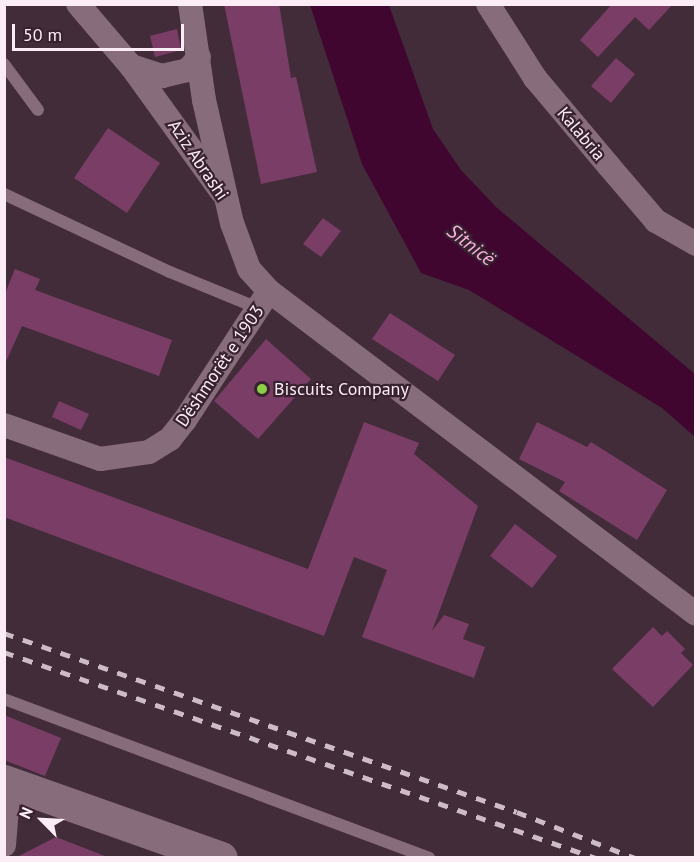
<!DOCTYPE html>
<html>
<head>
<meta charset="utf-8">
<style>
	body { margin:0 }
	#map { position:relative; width:700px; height:862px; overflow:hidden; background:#432c3a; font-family:"PT Sans",sans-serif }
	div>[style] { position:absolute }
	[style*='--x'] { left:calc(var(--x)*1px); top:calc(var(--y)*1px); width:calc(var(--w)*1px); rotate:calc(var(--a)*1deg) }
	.water>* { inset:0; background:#400630 }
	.building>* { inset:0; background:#7a3d65 }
	.service>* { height:12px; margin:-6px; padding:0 6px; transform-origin:6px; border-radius:6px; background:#876d7c }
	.minor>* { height:24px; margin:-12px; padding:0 12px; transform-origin:12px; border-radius:12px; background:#876d7c }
	.secondary>* { height:33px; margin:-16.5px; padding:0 16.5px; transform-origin:16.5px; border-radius:16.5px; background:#876d7c }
	.rail>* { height:4.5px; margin-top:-2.25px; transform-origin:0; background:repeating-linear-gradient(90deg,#cdbcc6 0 10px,transparent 0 20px) }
	.dots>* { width:16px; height:16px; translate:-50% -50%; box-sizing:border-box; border:3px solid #382230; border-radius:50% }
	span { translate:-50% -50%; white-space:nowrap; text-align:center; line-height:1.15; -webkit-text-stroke:4.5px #382230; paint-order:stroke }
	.street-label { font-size:18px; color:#fbecf5 }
	.poi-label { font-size:18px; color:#fbecf5 }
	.left { translate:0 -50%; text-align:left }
	.water-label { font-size:20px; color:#fbb1df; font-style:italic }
	.frame { position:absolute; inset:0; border:6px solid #fbecf5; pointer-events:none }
	.north { position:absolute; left:12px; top:790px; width:60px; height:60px; -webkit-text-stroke:4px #382230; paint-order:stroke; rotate:294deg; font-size:16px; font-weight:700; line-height:24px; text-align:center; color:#fbecf5 }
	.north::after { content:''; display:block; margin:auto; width:21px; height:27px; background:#fbecf5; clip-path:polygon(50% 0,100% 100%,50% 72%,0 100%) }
	.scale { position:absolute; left:12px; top:24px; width:172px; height:27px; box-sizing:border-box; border:3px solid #fbecf5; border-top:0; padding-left:8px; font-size:18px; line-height:21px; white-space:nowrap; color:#fbecf5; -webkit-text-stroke:4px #382230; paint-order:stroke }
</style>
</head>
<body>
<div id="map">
	<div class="water">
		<div style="clip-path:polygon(310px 5px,389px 5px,433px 129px,461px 170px,496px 207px,695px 374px,695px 437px,662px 408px,469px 290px,421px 273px,362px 164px)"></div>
	</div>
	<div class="building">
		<div style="clip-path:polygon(224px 4px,279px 4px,291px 78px,296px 77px,317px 172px,261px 184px)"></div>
		<div style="clip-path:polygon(612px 4px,673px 4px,649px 30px,635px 17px,598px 57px,580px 40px)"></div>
		<div style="clip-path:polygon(177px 29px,181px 50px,155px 57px,150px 36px)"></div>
		<div style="clip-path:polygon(616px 58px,635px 74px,611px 103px,591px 86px)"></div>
		<div style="clip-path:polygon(108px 128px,160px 163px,127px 213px,74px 178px)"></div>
		<div style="clip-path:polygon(323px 218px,341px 231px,321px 257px,303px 244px)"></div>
		<div style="clip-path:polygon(15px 269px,40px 279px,35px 290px,172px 340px,159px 376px,22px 326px,4px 366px,4px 296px)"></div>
		<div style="clip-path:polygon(390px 313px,455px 355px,438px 381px,372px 339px)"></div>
		<div style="clip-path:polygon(266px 339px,311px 379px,258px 439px,214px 401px)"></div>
		<div style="clip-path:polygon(59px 401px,89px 414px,81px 430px,52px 417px)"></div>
		<div style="clip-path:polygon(364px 422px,419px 443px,414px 454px,478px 506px,432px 631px,444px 615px,469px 624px,463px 639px,485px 647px,474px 678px,362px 637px,387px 570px,354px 557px,324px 636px,4px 517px,4px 457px,308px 569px)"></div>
		<div style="clip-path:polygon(537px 422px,587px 447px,591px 442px,667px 490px,637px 540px,559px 491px,565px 482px,519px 459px)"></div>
		<div style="clip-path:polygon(515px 524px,557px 556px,532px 588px,490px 556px)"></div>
		<div style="clip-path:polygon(653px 627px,662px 636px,667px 631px,685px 649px,681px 653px,693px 665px,653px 707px,612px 669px)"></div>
		<div style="clip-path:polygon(4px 715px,61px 738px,45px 776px,4px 760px)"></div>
		<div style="clip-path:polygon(56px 837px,105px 856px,105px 858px,15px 858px)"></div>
	</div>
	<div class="service">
		<div style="--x:4;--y:64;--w:57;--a:53.5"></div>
		<div style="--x:4;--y:194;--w:183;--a:25.2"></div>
		<div style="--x:170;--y:272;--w:84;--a:22.3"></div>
		<div style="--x:248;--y:304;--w:14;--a:0"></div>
		<div style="--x:4;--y:699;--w:454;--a:20.5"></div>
	</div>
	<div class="minor">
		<div style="--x:78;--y:4;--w:82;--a:49.5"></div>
		<div style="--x:131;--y:66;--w:155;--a:54.2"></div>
		<div style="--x:190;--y:4;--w:97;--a:81.7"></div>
		<div style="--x:204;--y:100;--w:126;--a:77.2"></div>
		<div style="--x:232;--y:223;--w:49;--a:69.7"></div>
		<div style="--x:249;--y:269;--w:30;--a:48"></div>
		<div style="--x:269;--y:291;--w:535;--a:37.11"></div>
		<div style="--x:488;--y:4;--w:88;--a:57.6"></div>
		<div style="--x:535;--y:78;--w:114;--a:50"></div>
		<div style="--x:608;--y:165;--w:74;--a:49.4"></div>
		<div style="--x:656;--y:221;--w:46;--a:29.9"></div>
		<div style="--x:131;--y:66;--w:33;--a:18"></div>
		<div style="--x:162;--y:76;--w:27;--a:-13"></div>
		<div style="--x:188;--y:70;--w:17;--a:-50"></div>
		<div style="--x:4;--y:425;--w:102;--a:19.5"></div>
		<div style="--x:100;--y:459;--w:49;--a:-8.1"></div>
		<div style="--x:149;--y:452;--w:25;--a:-32"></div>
		<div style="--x:170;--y:439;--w:24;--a:-52"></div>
		<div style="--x:185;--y:420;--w:154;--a:-56.9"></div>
		<div style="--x:4;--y:845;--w:62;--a:-85.4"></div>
	</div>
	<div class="secondary">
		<div style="--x:4;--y:781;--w:230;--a:19.5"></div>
	</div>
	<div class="rail">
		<div style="--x:4;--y:633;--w:543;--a:19.24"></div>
		<div style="--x:517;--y:812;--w:127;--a:21.3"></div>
		<div style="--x:4;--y:652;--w:627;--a:19.19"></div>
	</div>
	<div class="dots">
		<div style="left:262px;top:389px;background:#8cce45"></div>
	</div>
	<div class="street-label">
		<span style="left:581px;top:134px;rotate:50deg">Kalabria</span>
		<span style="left:198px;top:160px;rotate:56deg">Aziz Abrashi</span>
		<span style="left:220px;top:366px;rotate:-56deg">Dëshmorët e 1903</span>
	</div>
	<div class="poi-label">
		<span class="left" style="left:274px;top:389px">Biscuits Company</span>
	</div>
	<div class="water-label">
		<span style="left:471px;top:245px;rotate:38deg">Sitnicë</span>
	</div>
	<div class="frame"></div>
	<div class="north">N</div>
	<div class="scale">50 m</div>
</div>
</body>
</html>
